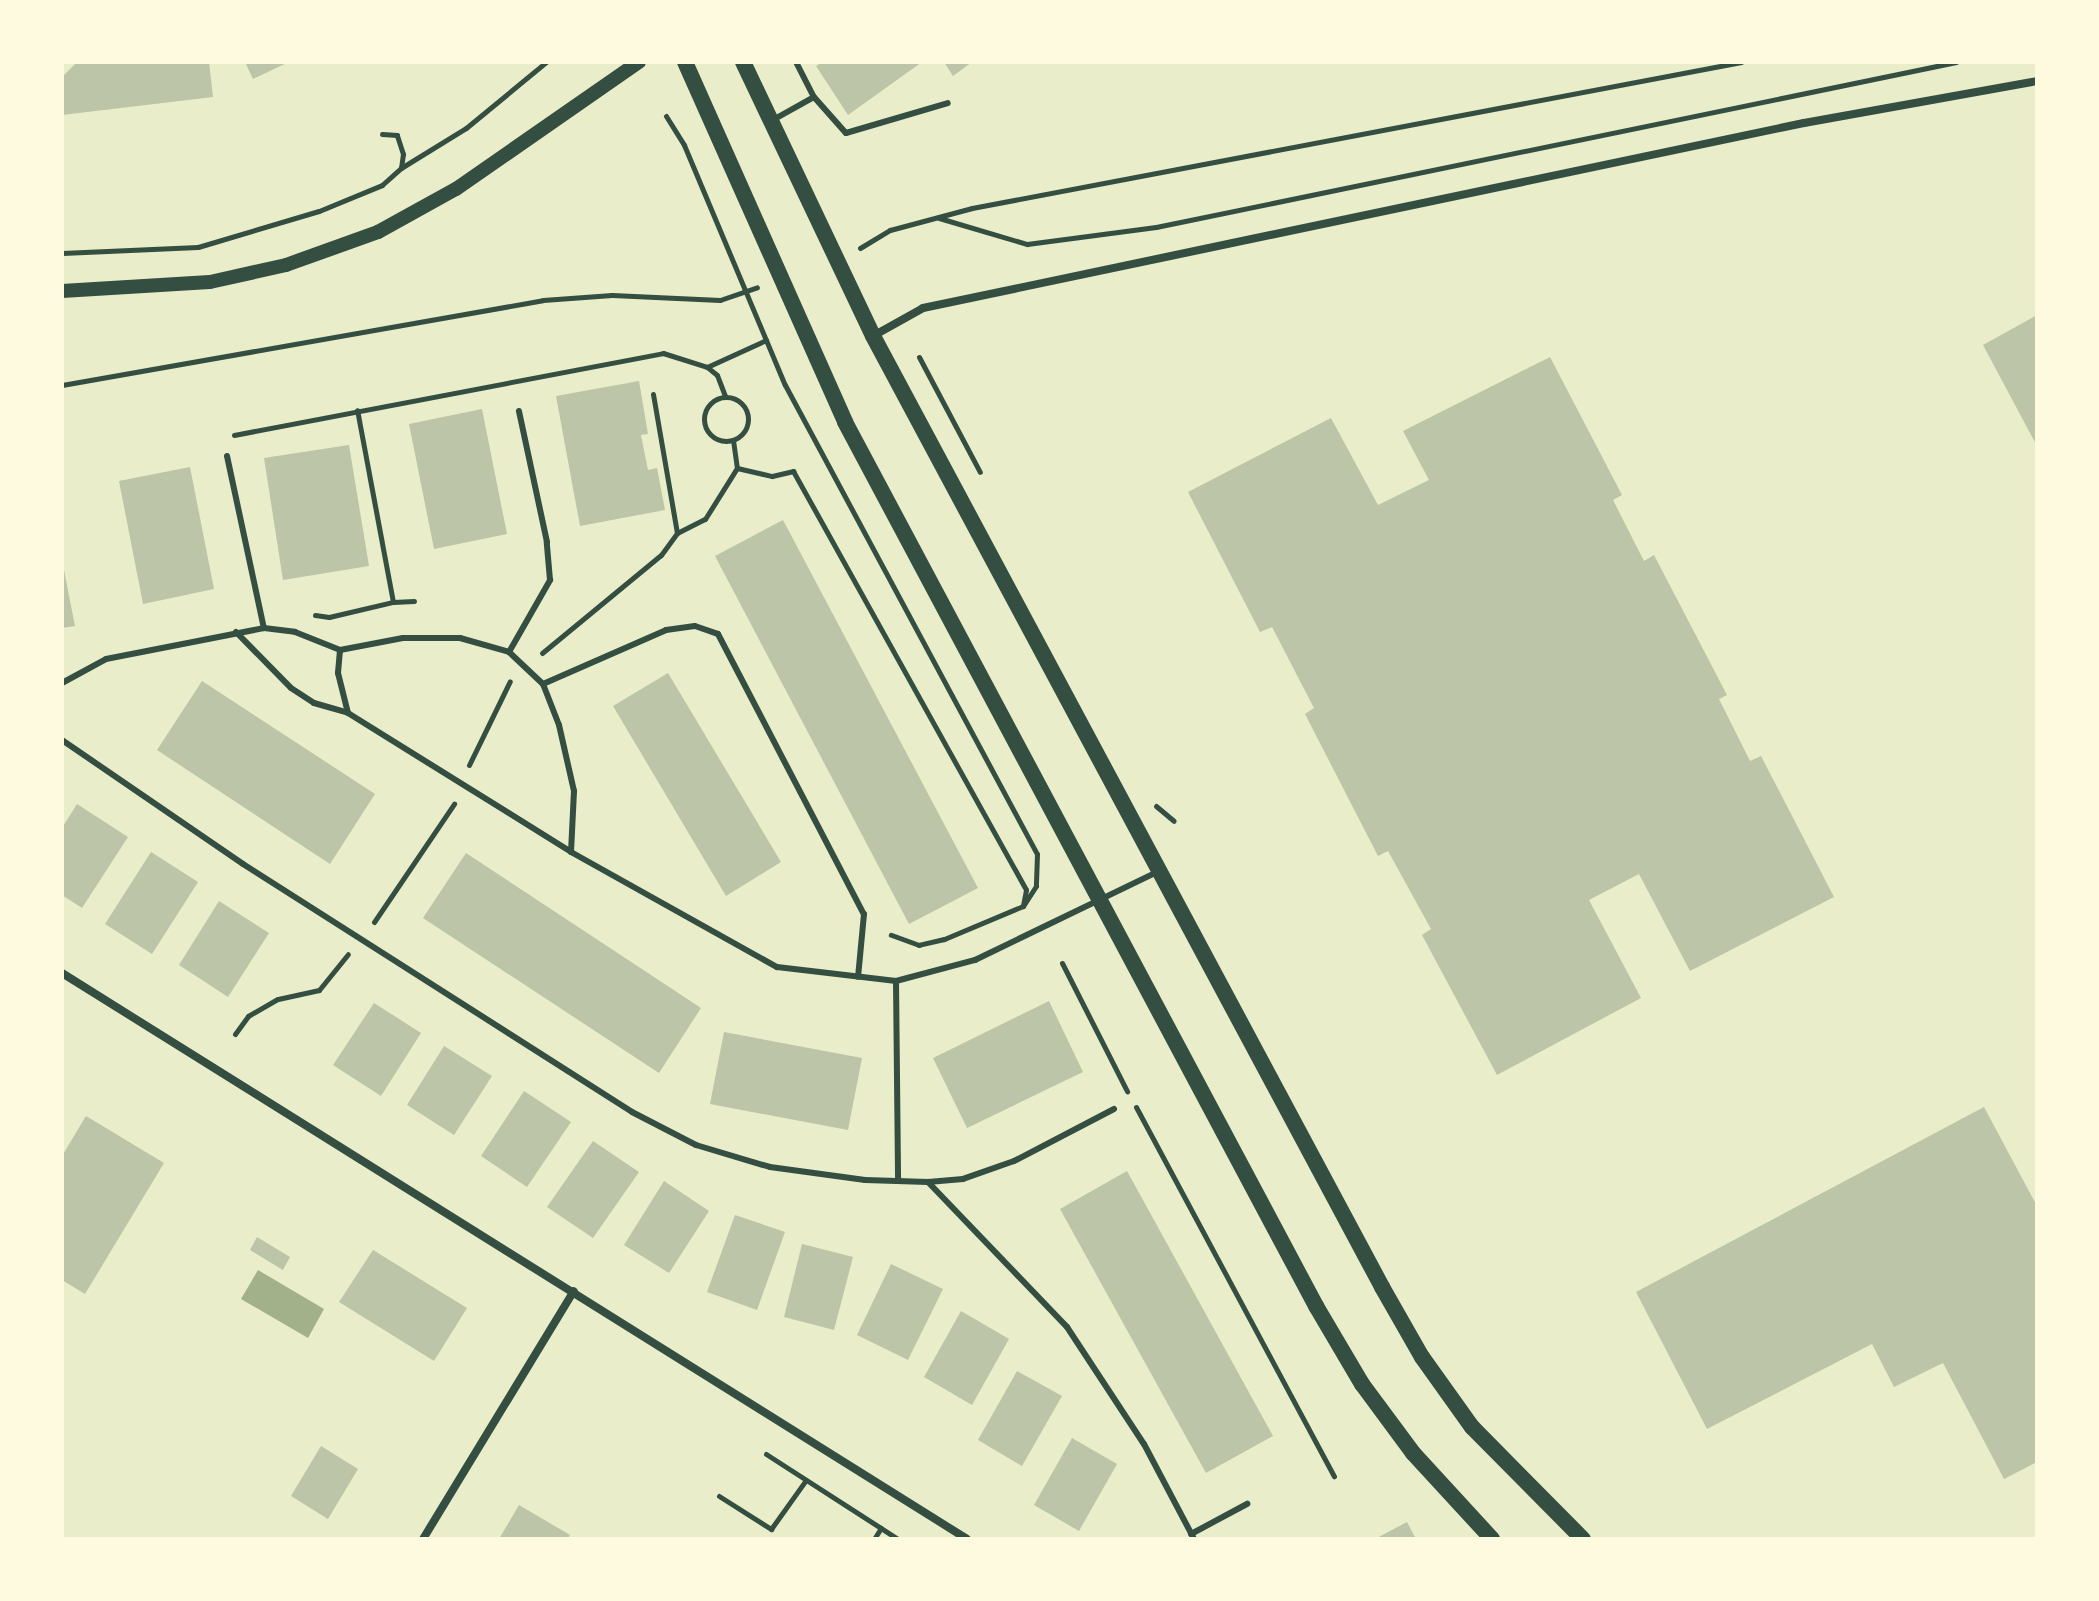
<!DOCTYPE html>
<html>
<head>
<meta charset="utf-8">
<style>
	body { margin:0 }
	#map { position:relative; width:2099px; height:1601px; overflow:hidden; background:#e9edc9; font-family:"Archivo Narrow",sans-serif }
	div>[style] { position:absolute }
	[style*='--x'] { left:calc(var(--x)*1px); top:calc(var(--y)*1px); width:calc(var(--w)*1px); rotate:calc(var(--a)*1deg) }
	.water>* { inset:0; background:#a3b18a }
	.building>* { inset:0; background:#bcc5a7 }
	.path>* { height:5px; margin:-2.5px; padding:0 2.5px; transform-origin:2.5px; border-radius:2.5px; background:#344e41 }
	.path>.ring { margin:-2.5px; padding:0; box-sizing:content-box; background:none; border:5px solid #344e41; border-radius:50% }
	.service>* { height:6px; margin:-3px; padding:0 3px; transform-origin:3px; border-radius:3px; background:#344e41 }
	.minor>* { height:8px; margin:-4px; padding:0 4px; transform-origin:4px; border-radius:4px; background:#344e41 }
	.tertiary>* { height:14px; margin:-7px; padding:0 7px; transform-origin:7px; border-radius:7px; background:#344e41 }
	.secondary>* { height:16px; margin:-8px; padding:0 8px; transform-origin:8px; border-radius:8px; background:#344e41 }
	span { translate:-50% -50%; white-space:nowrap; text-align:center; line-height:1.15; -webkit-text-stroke:8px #fefae0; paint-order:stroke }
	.frame { position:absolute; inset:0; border:64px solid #fefae0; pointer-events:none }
</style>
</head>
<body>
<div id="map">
	<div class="water">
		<div style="clip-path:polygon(258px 1270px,324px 1309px,308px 1338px,241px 1299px)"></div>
	</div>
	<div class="building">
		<div style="clip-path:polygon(77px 62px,209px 62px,213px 97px,62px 115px,62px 77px)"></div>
		<div style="clip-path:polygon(245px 62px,289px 62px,253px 79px)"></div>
		<div style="clip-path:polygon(822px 62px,922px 62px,848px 115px,816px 66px)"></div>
		<div style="clip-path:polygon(944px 62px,972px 62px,953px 76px)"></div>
		<div style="clip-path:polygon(2037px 315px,2037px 446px,1983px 345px)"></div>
		<div style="clip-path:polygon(1550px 357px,1622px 495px,1613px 500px,1644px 561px,1654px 555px,1727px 695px,1719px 699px,1750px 761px,1761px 756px,1834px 897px,1690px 971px,1639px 874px,1589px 900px,1641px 998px,1497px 1075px,1422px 935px,1431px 929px,1388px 851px,1378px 856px,1305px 714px,1314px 708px,1272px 627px,1260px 632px,1188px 492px,1331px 418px,1378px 505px,1429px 480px,1403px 431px)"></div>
		<div style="clip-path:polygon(639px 381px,648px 434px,641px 435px,648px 470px,657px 468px,665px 510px,580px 526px,556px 396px)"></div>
		<div style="clip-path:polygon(482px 409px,507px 534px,434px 549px,409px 424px)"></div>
		<div style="clip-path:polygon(349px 445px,369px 566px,283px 580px,264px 458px)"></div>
		<div style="clip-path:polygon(190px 467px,214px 589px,143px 604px,119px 481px)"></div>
		<div style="clip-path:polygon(783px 520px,978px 888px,909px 924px,715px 556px)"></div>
		<div style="clip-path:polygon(62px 560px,75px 626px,62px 628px)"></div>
		<div style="clip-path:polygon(668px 673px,781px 862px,726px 896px,613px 706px)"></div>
		<div style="clip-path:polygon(202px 681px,375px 794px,330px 864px,157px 750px)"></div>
		<div style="clip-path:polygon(77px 804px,128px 837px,82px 908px,62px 895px,62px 828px)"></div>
		<div style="clip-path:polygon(151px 852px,198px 882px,152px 954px,105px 924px)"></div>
		<div style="clip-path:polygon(466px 853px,701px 1008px,659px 1073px,423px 918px)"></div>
		<div style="clip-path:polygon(219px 901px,269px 933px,228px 997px,179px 965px)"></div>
		<div style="clip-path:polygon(1049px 1001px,1083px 1072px,967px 1128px,933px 1058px)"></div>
		<div style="clip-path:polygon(374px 1003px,421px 1033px,381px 1096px,333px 1065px)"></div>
		<div style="clip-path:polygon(724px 1032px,862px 1058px,848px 1130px,710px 1104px)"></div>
		<div style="clip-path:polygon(444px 1046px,492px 1076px,454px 1135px,407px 1105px)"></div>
		<div style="clip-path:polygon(524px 1091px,571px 1122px,527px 1187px,481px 1156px)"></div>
		<div style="clip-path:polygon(1984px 1107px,2037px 1206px,2037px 1462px,2004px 1479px,1943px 1363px,1894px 1387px,1872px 1344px,1707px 1429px,1636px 1292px)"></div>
		<div style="clip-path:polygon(86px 1116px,164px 1163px,85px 1294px,62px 1280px,62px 1156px)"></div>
		<div style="clip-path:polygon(593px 1141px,639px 1172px,593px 1238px,547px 1207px)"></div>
		<div style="clip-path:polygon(1127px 1171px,1273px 1436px,1206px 1473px,1060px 1209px)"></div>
		<div style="clip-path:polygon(664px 1181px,709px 1211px,669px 1273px,624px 1245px)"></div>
		<div style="clip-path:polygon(735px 1215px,785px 1232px,757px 1310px,707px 1292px)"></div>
		<div style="clip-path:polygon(257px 1237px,290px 1257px,283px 1270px,250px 1250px)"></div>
		<div style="clip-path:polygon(802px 1244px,853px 1257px,834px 1330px,784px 1317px)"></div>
		<div style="clip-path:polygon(373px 1250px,467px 1308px,434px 1361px,339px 1302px)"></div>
		<div style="clip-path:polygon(891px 1264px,943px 1289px,908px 1360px,857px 1335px)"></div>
		<div style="clip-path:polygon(961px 1311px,1009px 1339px,972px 1405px,924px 1377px)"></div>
		<div style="clip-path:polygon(1017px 1371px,1062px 1396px,1022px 1466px,978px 1440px)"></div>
		<div style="clip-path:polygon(1072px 1438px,1117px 1464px,1079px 1531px,1034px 1505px)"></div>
		<div style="clip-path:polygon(321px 1446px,358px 1469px,328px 1519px,291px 1496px)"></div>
		<div style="clip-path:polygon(519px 1505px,570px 1535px,568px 1539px,499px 1539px)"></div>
		<div style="clip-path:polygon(1407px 1522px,1416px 1539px,1375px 1539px)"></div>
	</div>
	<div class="path">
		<div style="--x:666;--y:116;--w:34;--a:58"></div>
		<div style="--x:684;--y:145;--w:260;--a:67.2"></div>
		<div style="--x:785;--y:385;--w:532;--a:61.75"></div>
		<div style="--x:1037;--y:854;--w:32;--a:92"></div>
		<div style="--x:1036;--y:886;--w:24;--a:123"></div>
		<div style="--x:401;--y:168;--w:76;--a:-31.6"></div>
		<div style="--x:466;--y:128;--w:104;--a:-39.5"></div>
		<div style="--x:939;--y:218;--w:92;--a:16.5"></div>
		<div style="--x:1027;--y:244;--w:130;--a:-7.5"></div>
		<div style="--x:1156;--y:227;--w:817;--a:-11.65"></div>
		<div style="--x:860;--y:248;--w:35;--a:-31"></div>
		<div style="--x:890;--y:230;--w:85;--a:-15"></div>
		<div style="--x:972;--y:208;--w:783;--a:-10.75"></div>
		<div style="--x:62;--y:253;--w:136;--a:-2.5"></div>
		<div style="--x:198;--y:247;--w:126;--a:-16.6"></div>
		<div style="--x:319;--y:211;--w:68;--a:-22.4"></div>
		<div style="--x:382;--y:185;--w:25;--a:-42"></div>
		<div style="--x:401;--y:168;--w:14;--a:-82"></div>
		<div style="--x:403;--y:154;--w:20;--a:-108"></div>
		<div style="--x:397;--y:135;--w:15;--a:-176"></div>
		<div style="--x:919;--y:357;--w:130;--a:62.1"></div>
		<div style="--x:62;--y:385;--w:488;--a:-10"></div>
		<div style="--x:543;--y:300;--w:69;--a:-4.1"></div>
		<div style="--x:612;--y:295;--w:108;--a:2.7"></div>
		<div style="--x:720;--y:300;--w:39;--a:-19"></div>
		<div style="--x:725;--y:396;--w:22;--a:-111"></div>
		<div style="--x:717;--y:375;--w:13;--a:-141"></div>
		<div style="--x:707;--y:367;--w:65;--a:-24.6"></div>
		<div class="ring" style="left:704px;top:397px;width:39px;height:39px"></div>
		<div style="--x:234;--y:435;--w:437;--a:-10.8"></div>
		<div style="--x:663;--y:353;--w:46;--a:17.7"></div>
		<div style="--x:733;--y:440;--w:28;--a:82"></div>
		<div style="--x:677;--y:533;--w:31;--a:-27"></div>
		<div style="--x:705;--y:519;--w:60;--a:-57.9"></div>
		<div style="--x:737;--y:468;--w:36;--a:13"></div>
		<div style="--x:772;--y:476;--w:22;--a:-13"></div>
		<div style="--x:793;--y:471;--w:479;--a:60.9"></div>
		<div style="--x:1026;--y:890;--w:16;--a:101"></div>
		<div style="--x:1023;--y:906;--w:86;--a:157.3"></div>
		<div style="--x:944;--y:939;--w:26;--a:167"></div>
		<div style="--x:919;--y:945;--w:30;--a:-160"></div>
		<div style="--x:393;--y:602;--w:21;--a:-3"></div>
		<div style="--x:315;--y:615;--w:14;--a:8"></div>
		<div style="--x:329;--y:617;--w:66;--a:-13.2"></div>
		<div style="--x:393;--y:602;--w:195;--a:-100.6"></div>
		<div style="--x:542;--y:653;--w:154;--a:-39.5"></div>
		<div style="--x:661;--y:555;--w:27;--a:-54"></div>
		<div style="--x:677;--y:533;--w:141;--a:-99.8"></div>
		<div style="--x:469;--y:765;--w:93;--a:-64"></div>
		<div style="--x:1156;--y:806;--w:23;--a:40"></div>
		<div style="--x:374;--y:922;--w:143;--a:-55.9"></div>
		<div style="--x:1062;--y:963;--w:144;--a:63.1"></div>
		<div style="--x:235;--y:1034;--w:22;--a:-54"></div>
		<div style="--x:248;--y:1016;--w:34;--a:-30"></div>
		<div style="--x:278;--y:999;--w:42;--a:-12.4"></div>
		<div style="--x:319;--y:990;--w:46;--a:-51.1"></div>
		<div style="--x:1136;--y:1107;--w:419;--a:61.8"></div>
		<div style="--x:766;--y:1454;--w:157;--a:32.8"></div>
		<div style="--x:719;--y:1496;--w:62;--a:32.4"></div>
		<div style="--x:771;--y:1529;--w:60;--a:-54.5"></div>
		<div style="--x:874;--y:1539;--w:13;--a:-58"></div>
	</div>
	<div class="service">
		<div style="--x:796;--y:62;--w:39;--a:63"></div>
		<div style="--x:814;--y:97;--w:48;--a:48.4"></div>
		<div style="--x:846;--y:133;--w:106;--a:-16.4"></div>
		<div style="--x:771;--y:121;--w:49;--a:-29.2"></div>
		<div style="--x:227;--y:456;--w:176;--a:77.9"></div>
		<div style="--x:236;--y:632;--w:78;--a:45.5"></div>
		<div style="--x:291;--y:688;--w:27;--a:33"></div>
		<div style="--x:314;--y:703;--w:35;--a:16"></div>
		<div style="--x:340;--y:650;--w:64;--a:-10.8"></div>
		<div style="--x:403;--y:638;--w:57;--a:0"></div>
		<div style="--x:460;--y:638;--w:51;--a:15.9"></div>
		<div style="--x:509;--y:652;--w:47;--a:43.3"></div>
		<div style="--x:543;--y:684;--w:44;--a:68.7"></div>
		<div style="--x:559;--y:725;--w:68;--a:77.2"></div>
		<div style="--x:574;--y:791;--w:61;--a:92.8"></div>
		<div style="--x:571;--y:852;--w:236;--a:29.2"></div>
		<div style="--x:777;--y:967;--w:120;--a:6.7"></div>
		<div style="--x:896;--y:981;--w:82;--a:-14.9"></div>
		<div style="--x:975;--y:960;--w:202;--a:-25.8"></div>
		<div style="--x:509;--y:652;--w:83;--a:-60.3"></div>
		<div style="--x:550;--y:580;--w:38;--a:-95"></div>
		<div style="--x:547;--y:542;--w:134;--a:-102.1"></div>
		<div style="--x:62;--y:683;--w:50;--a:-28.6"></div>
		<div style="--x:106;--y:659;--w:161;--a:-11.1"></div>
		<div style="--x:264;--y:628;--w:31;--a:7"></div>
		<div style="--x:295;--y:632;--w:48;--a:21.8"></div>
		<div style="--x:340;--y:650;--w:23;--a:95"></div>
		<div style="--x:338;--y:673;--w:41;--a:76"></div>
		<div style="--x:348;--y:713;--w:263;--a:31.9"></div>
		<div style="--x:543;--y:684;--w:134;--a:-23.7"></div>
		<div style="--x:666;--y:630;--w:29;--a:-8"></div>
		<div style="--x:695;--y:626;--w:24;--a:19"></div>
		<div style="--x:718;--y:634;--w:316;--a:62.5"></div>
		<div style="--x:864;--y:914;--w:63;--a:95.4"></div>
		<div style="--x:62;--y:740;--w:219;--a:34.4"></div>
		<div style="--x:243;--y:864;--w:461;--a:32.5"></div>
		<div style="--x:632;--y:1112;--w:72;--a:27.3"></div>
		<div style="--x:696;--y:1145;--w:77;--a:16.6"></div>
		<div style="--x:770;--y:1167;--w:96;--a:7.8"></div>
		<div style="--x:865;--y:1180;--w:63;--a:1.8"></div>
		<div style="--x:896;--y:981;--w:200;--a:89.4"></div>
		<div style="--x:1114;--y:1109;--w:113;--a:152.5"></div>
		<div style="--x:1014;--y:1161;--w:54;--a:160.6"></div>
		<div style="--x:963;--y:1179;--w:35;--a:175"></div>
		<div style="--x:928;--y:1182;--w:201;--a:46.2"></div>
		<div style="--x:1067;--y:1327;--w:140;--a:56.7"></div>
		<div style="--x:1144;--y:1444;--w:107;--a:62.2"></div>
		<div style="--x:1191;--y:1534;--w:64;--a:-28.2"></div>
	</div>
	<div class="minor">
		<div style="--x:873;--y:336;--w:57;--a:-29.2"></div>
		<div style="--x:923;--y:308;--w:900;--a:-11.86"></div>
		<div style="--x:1804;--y:123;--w:237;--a:-10.2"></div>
		<div style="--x:62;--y:973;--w:1067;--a:32.02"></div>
		<div style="--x:423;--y:1539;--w:290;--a:-58.7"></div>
	</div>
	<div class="tertiary">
		<div style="--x:62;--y:291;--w:148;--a:-3.5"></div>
		<div style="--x:210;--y:282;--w:78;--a:-12.6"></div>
		<div style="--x:286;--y:265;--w:98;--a:-19.7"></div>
		<div style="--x:378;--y:232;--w:89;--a:-28.9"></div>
		<div style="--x:456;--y:189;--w:223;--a:-34.8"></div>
	</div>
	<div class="secondary">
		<div style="--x:685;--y:62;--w:394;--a:66"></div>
		<div style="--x:845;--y:422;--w:1002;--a:61.95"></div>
		<div style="--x:1316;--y:1306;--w:91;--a:59.5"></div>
		<div style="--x:1362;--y:1384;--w:86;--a:53.5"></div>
		<div style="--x:1413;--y:1453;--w:117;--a:47.4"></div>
		<div style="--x:743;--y:62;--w:303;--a:64.6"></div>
		<div style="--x:873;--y:336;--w:1079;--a:61.84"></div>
		<div style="--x:1382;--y:1287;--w:81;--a:60.3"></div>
		<div style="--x:1422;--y:1357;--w:86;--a:54.5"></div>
		<div style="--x:1472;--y:1427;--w:158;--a:45.3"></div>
	</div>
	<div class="frame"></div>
</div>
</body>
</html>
